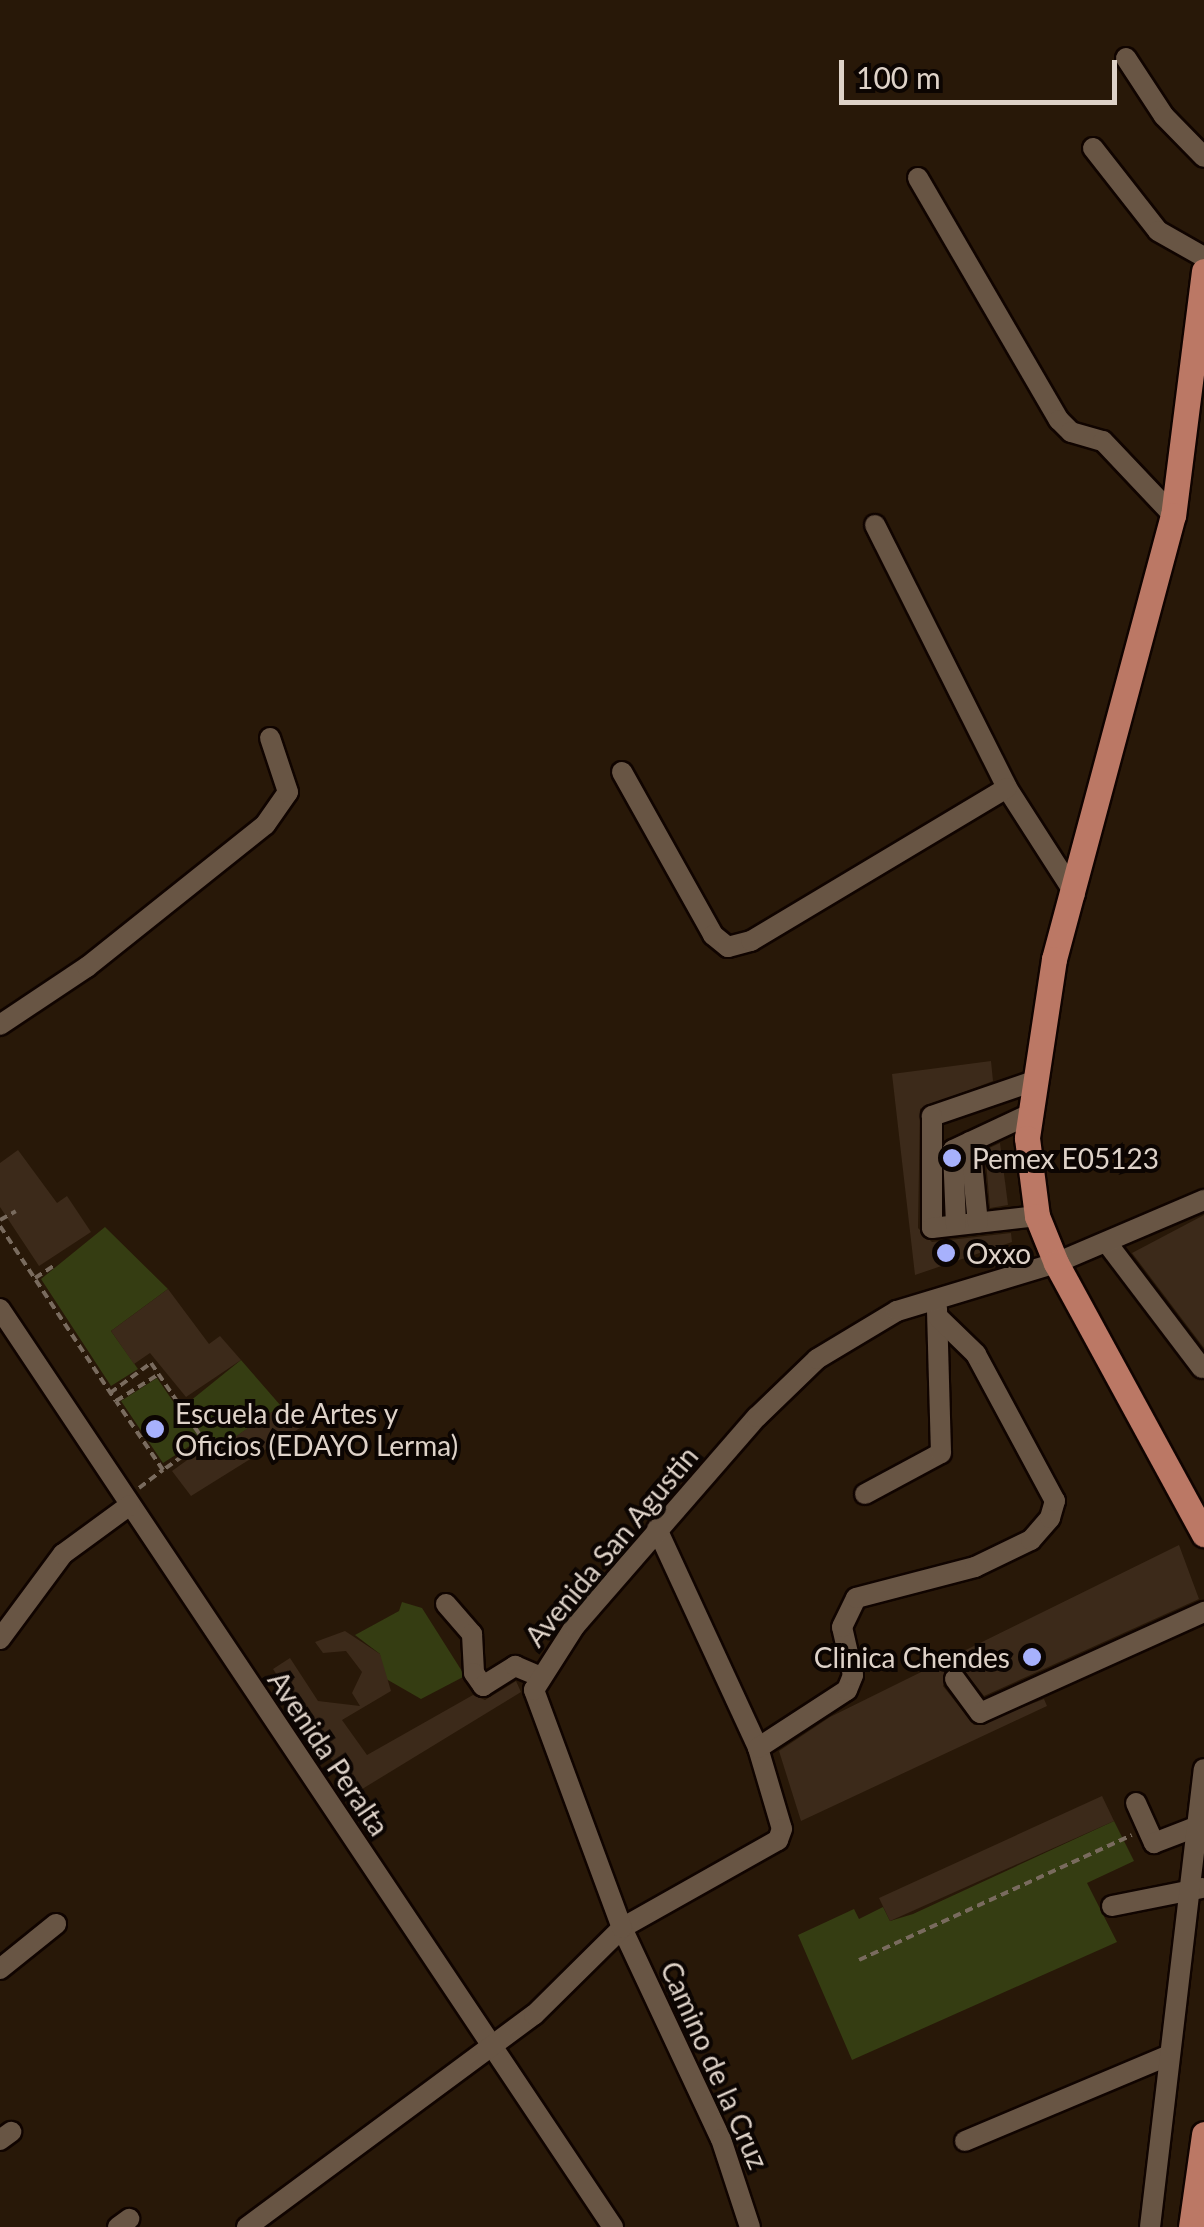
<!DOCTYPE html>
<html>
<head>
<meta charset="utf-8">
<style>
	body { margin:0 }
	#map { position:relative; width:1204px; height:2227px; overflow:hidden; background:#281808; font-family:Lato,sans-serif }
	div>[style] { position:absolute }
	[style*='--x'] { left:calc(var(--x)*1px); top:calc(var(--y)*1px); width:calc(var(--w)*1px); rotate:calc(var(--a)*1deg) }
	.green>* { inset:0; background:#353d12 }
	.building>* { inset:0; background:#3c2a1a }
	.path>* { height:4px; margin-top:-2px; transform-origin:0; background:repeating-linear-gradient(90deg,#796b5e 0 8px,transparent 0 13px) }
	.roads { filter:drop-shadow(2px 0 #100400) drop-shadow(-2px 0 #100400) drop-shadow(0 2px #100400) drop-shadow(0 -2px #100400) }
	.minor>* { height:20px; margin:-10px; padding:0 10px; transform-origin:10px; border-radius:10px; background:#685544 }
	.major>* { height:25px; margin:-12.5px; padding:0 12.5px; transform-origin:12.5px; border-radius:12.5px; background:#bb7865 }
	.dots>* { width:28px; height:28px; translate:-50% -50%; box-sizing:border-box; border:5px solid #0c0502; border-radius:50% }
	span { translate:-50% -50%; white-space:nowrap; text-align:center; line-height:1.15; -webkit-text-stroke:8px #0c0502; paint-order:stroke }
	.poi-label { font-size:28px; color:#ded2c8 }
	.left { translate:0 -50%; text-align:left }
	.right { translate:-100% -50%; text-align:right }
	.street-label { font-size:28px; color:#ded2c8 }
	.scale { position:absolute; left:839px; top:60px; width:278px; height:45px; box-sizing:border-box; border:5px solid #ded2c8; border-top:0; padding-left:12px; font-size:30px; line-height:35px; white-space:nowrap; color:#ded2c8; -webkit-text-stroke:8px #0c0502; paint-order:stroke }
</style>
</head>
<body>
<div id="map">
	<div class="green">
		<div style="clip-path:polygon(105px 1227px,168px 1289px,111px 1331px,138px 1369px,111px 1386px,41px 1279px)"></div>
		<div style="clip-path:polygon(241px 1360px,281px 1406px,222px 1446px,205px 1452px,196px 1442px,163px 1463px,121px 1401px,157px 1378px,179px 1410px)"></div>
		<div style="clip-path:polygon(402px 1602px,422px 1608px,465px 1676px,421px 1699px,381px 1676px,380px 1654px,355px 1635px,399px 1611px)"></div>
		<div style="clip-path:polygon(1114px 1821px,1134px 1861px,1087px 1883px,1117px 1942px,852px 2060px,798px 1935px,854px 1909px,859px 1919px,883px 1907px,890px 1921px,913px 1914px)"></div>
	</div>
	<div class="building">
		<div style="clip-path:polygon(991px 1061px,993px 1081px,920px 1109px,918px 1228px,932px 1242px,1011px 1233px,1012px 1242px,915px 1275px,892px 1074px)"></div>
		<div style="clip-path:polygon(1000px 1143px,1008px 1205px,990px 1208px,985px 1150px)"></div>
		<div style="clip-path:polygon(18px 1150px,57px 1203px,67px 1196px,91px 1232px,39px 1266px,0 1207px,0 1163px)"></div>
		<div style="clip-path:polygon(1204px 1215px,1204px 1348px,1132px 1253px)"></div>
		<div style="clip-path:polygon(168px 1289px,209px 1344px,220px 1336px,241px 1360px,186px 1397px,150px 1353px,134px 1364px,111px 1331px)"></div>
		<div style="clip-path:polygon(281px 1406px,300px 1428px,191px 1496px,172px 1471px,201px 1450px,205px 1457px)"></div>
		<div style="clip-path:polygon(1179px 1545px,1199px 1599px,984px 1696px,961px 1667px,948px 1667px,943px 1686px,974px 1725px,1044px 1699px,1047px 1706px,801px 1821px,779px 1751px,830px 1717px)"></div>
		<div style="clip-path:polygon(345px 1631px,380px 1654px,391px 1691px,342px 1720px,367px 1755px,473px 1695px,485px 1700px,516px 1681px,521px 1692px,354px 1794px,273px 1669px,290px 1658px,318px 1701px,360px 1706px,352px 1693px,362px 1672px,346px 1651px,323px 1653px,315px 1642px)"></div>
		<div style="clip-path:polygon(1102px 1796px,1114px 1821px,890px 1921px,879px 1898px)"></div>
	</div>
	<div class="path">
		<div style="--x:0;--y:1220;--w:18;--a:-29"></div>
		<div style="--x:0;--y:1226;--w:210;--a:56.5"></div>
		<div style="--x:116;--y:1401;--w:51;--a:-32.1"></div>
		<div style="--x:35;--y:1278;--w:24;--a:-33"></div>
		<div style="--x:110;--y:1393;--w:51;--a:-36.2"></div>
		<div style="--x:151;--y:1363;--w:94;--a:55.8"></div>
		<div style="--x:204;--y:1441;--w:50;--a:144.7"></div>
		<div style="--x:163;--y:1470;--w:83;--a:-124.3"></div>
		<div style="--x:139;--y:1488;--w:30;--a:-37"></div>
		<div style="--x:859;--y:1960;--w:300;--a:-24.6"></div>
	</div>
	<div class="roads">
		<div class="minor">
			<div style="--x:1126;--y:58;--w:69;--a:56.8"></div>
			<div style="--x:1164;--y:116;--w:57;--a:45.7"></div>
			<div style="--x:1093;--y:148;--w:105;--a:51.9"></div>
			<div style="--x:1158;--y:231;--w:53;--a:29.5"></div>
			<div style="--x:918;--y:178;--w:280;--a:59.8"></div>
			<div style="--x:1059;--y:420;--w:17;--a:45"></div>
			<div style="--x:1071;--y:432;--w:33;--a:16"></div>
			<div style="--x:1103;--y:441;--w:102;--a:46.6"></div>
			<div style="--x:875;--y:525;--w:294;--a:63.3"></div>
			<div style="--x:1007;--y:788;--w:126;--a:57.3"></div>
			<div style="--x:622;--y:772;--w:187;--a:60.8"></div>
			<div style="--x:713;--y:935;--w:19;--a:39"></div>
			<div style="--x:728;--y:947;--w:24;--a:-15"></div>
			<div style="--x:751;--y:941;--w:298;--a:-30.9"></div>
			<div style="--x:0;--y:1025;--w:105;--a:-33.7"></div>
			<div style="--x:87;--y:967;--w:228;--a:-38.6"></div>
			<div style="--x:265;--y:825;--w:40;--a:-55.1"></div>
			<div style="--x:288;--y:792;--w:57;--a:-108.4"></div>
			<div style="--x:1034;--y:1081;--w:108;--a:161.1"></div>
			<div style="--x:932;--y:1116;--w:112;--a:90"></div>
			<div style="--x:932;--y:1228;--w:106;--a:-6.5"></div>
			<div style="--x:970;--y:1142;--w:81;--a:84.4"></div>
			<div style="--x:956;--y:1225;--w:75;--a:-92.3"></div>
			<div style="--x:953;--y:1150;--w:85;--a:-25.1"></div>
			<div style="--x:1107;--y:1243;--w:157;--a:52.8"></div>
			<div style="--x:0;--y:1309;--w:1104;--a:56.27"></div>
			<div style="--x:865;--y:1494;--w:86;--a:-28.3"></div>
			<div style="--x:941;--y:1453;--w:145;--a:-91.6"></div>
			<div style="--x:657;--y:1529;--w:241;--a:65.2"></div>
			<div style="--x:758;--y:1748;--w:84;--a:73.5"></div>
			<div style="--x:782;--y:1829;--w:12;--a:110"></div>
			<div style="--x:778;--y:1840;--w:179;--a:150.6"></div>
			<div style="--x:622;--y:1928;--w:233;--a:64.9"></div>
			<div style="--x:721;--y:2139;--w:93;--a:71.8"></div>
			<div style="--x:446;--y:1604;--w:40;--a:49"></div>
			<div style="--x:472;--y:1634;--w:39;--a:87"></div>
			<div style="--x:474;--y:1673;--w:16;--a:55"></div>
			<div style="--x:483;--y:1686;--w:38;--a:-32"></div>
			<div style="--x:515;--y:1666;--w:26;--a:23"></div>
			<div style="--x:0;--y:1639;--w:106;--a:-53.5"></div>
			<div style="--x:63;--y:1554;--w:83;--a:-36.2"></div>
			<div style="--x:955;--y:1679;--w:42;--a:53.7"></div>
			<div style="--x:980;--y:1713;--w:246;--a:-24.3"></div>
			<div style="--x:758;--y:1748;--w:106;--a:-33.1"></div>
			<div style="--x:847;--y:1690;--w:16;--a:-68"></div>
			<div style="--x:853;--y:1675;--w:49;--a:-102.9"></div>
			<div style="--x:842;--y:1627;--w:32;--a:-64"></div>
			<div style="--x:856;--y:1598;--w:123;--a:-14.6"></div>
			<div style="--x:975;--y:1567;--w:62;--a:-25.7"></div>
			<div style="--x:1031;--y:1540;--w:29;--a:-49"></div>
			<div style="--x:1050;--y:1518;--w:18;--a:-74"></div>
			<div style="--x:1055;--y:1501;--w:167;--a:-118.3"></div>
			<div style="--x:976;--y:1354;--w:53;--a:-135.8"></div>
			<div style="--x:1136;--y:1803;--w:44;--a:65.8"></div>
			<div style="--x:1154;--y:1843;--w:47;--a:-21.1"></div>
			<div style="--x:1112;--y:1906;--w:92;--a:-11.3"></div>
			<div style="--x:0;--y:1969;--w:72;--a:-38.8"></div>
			<div style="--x:0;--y:2140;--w:14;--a:-36"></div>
			<div style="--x:965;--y:2141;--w:217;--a:-22.8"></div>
			<div style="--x:118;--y:2227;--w:14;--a:-36"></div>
			<div style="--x:247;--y:2227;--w:357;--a:-36.5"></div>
			<div style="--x:534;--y:2015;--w:124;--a:-44.7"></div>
			<div style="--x:622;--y:1928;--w:254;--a:-110.3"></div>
			<div style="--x:534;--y:1690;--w:76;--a:-57.4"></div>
			<div style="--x:575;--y:1626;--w:277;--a:-49"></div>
			<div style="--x:757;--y:1417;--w:83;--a:-44"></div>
			<div style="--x:817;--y:1359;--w:93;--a:-31"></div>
			<div style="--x:897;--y:1311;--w:166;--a:-16.8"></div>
			<div style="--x:1056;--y:1263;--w:161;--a:-23.1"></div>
			<div style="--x:1150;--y:2227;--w:461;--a:-83.3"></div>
		</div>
		<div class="major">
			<div style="--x:1204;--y:271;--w:246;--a:97.2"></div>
			<div style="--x:1173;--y:515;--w:460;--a:105"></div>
			<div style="--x:1054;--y:959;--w:181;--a:98.6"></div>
			<div style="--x:1027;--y:1138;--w:79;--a:82.7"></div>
			<div style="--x:1037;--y:1216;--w:51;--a:68"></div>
			<div style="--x:1056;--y:1263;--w:309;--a:61.4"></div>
			<div style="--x:1191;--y:2227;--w:94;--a:-82"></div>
		</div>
	</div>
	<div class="dots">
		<div style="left:952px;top:1158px;background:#a7b1fc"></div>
		<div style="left:946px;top:1253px;background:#a7b1fc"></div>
		<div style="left:155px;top:1429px;background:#a7b1fc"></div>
		<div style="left:1032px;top:1657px;background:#a7b1fc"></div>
	</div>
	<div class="poi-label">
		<span class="left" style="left:972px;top:1158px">Pemex E05123</span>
		<span class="left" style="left:966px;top:1253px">Oxxo</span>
		<span class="left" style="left:175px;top:1429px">Escuela de Artes y<br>Oficios (EDAYO Lerma)</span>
		<span class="right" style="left:1010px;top:1657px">Clinica Chendes</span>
	</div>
	<div class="street-label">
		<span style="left:611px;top:1546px;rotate:-50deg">Avenida San Agustin</span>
		<span style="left:329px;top:1753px;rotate:56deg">Avenida Peralta</span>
		<span style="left:715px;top:2065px;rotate:66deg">Camino de la Cruz</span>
	</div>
	<div class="scale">100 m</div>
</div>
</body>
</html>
